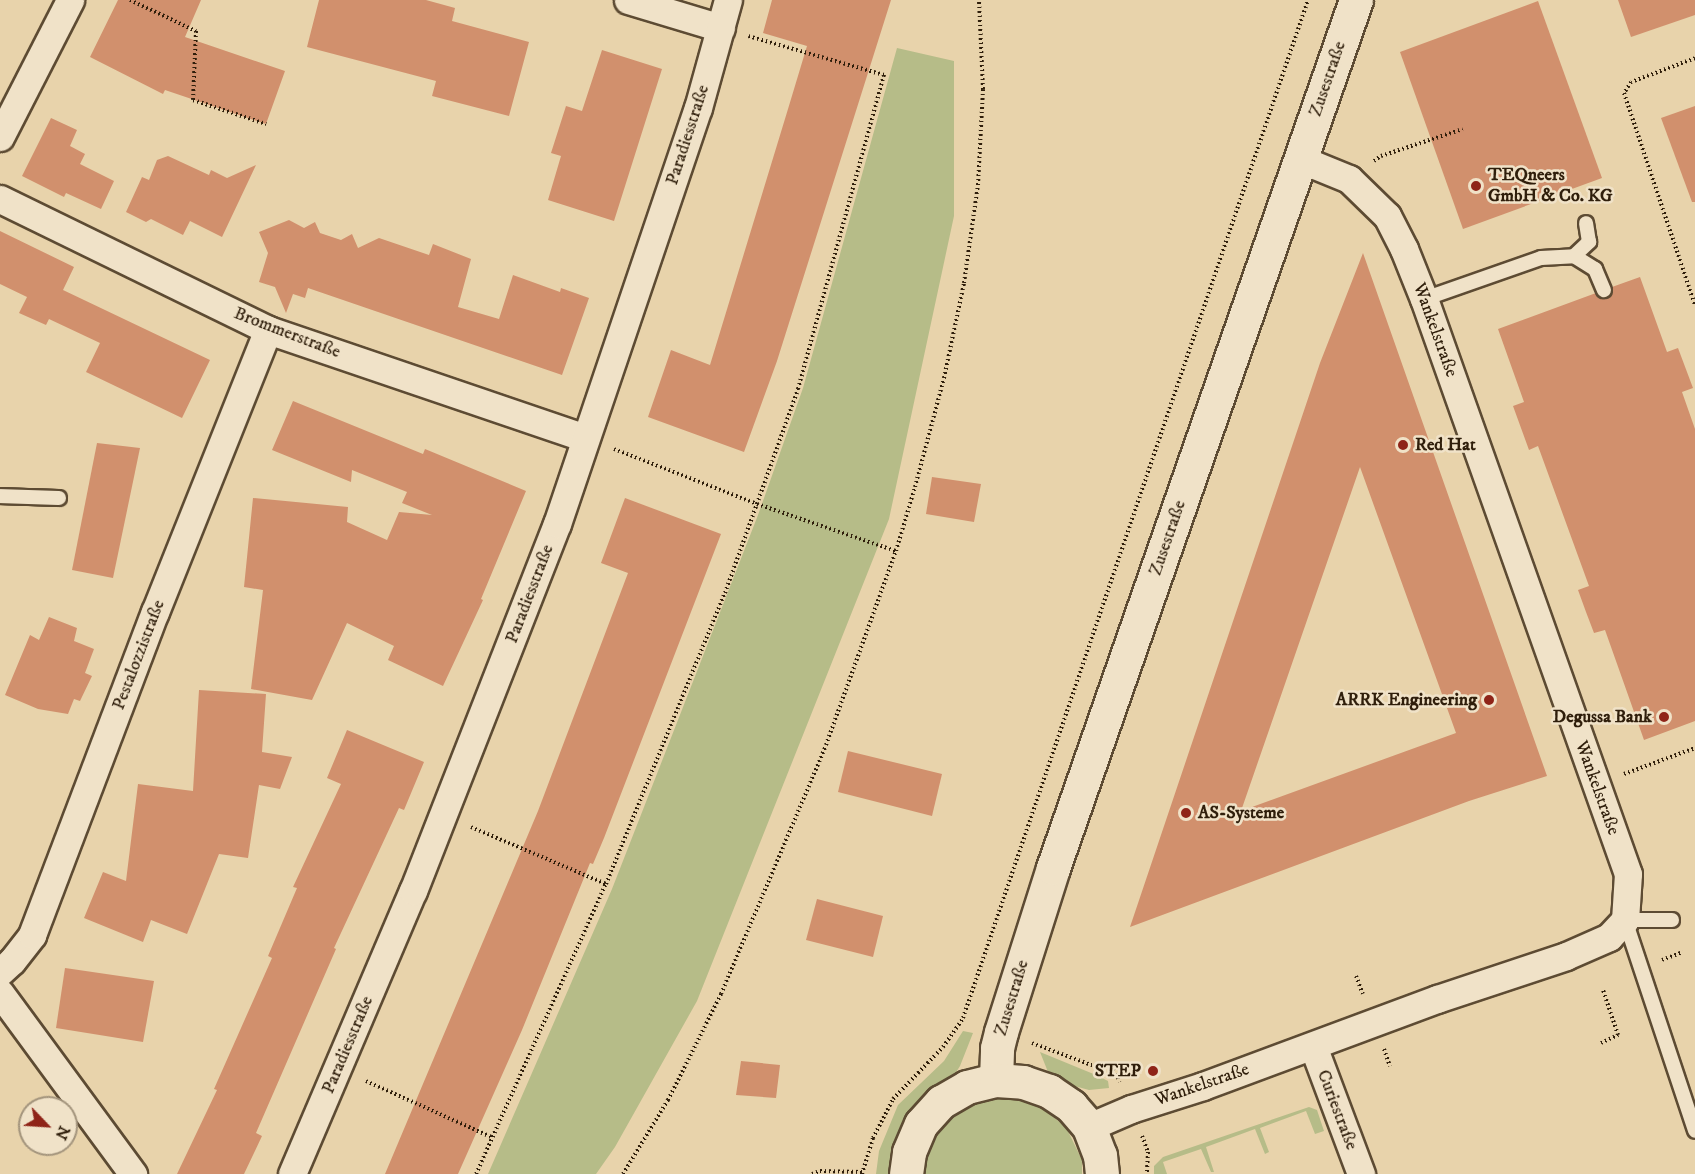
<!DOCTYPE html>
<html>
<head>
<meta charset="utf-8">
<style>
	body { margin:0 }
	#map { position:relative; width:1695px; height:1174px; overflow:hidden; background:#e8d3ab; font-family:"IM FELL DW Pica",serif }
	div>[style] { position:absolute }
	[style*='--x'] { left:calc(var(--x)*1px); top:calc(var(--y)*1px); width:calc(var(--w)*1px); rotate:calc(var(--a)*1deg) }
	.green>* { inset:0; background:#b6bc88 }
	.building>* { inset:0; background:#d1906d }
	.path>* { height:4px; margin-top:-2px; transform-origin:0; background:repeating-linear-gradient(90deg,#2f1e0b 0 1.5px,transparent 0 4.5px) }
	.roads { filter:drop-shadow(2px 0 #5d4b33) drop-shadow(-2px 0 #5d4b33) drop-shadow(0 2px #5d4b33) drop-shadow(0 -2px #5d4b33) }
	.lane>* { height:14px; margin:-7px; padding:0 7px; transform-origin:7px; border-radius:7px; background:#f0e2c8 }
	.street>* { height:27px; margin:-13.5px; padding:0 13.5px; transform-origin:13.5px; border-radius:13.5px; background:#f0e2c8 }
	.secondary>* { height:33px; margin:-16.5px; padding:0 16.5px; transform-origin:16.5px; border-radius:16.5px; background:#f0e2c8 }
	.dots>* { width:16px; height:16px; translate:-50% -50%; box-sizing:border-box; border:3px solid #f0e2c8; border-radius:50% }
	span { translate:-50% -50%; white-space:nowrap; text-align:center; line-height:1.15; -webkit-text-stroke:5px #f0e2c8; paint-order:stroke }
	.street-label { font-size:18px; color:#2f1e0b }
	.poi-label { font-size:18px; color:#2f1e0b; font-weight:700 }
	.left { translate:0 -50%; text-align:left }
	.right { translate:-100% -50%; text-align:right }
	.north { position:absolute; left:18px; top:1096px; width:60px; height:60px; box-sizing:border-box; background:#f0e2c8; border:2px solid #a3947c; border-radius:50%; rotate:115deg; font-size:16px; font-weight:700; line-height:24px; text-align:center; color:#2f1e0b }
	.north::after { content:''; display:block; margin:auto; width:21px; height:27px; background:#8f2418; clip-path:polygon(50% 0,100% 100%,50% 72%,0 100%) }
</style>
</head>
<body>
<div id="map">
	<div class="green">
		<div style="clip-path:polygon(897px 48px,954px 61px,954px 216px,889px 519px,697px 1001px,615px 1147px,596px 1174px,488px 1174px,612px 889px,758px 515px,803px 388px)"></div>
		<div style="clip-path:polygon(963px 1031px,973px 1033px,960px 1066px,891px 1174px,876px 1174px,879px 1151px,898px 1105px,944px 1061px)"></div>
		<div style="clip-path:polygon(1040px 1052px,1096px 1075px,1108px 1081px,1109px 1088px,1089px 1090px,1067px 1084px,1048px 1072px)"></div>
		<div style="clip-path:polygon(1003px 1097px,1038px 1105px,1066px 1127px,1082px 1160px,1082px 1174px,924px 1174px,923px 1161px,939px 1128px,967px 1105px)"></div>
		<div style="clip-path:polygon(1309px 1107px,1317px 1110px,1324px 1131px,1315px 1134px,1306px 1111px,1260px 1128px,1269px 1152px,1265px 1154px,1255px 1129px,1206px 1147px,1214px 1172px,1211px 1172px,1201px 1149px,1163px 1162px,1167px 1174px,1154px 1174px,1154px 1166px,1163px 1157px)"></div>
	</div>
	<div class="building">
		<div style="clip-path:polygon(118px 0,201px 0,185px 37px,285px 71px,266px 124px,165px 90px,163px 94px,90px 57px)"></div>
		<div style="clip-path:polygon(319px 0,426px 0,455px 8px,452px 21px,529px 42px,509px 116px,432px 96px,436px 81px,307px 47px)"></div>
		<div style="clip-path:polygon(772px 0,891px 0,777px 361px,744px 452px,648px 417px,671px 350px,710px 365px,788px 109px,807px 46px,763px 33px)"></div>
		<div style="clip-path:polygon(1618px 0,1695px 0,1695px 15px,1631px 37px)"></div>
		<div style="clip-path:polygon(1538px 1px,1602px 178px,1463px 229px,1400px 52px)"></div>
		<div style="clip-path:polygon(602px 50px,662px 69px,614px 221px,548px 200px,561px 156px,551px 153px,566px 106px,582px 111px)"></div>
		<div style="clip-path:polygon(1695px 106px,1695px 202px,1692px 202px,1661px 118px)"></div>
		<div style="clip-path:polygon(51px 118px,77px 130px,70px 146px,85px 154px,80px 164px,114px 181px,101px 209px,66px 193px,64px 197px,22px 176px)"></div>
		<div style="clip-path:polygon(168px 156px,209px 175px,211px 170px,227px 178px,256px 165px,222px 237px,190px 221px,183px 235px,151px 219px,146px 222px,126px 212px,142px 177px,149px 180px,157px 160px)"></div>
		<div style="clip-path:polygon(289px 220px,304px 228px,315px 222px,320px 233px,341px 240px,352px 234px,358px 248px,379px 238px,429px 255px,433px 244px,471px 259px,458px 307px,499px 319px,513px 275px,560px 292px,561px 288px,589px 298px,562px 375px,308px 288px,305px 298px,293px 294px,286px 313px,275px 287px,259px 282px,268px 253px,259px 232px)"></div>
		<div style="clip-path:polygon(0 231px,74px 267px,63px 290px,210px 360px,182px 418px,86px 372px,100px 343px,49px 319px,46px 325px,19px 313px,27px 297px,0 284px)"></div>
		<div style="clip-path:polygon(evenodd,1363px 253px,1547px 776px,1469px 801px,1130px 927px,1320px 363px,1363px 253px,1360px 467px,1456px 733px,1241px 811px,1360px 467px)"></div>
		<div style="clip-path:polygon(1640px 277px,1667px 352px,1678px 348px,1693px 388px,1682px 392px,1695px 429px,1695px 721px,1644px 740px,1605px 630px,1594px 633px,1586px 612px,1578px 590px,1589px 586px,1538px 446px,1529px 450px,1513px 406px,1524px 402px,1498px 329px,1596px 293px,1599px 297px,1607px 298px,1611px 295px,1612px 287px)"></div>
		<div style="clip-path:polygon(293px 401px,423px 454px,425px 449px,526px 491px,481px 599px,483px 600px,443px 686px,388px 660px,394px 646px,347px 623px,312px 700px,251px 689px,263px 590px,244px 587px,253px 498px,348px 507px,347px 522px,387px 540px,399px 512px,432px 515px,402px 503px,407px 492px,352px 470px,351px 482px,272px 450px)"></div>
		<div style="clip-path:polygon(97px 443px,140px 448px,113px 578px,72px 570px)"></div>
		<div style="clip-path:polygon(932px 477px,981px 484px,974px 522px,926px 514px)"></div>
		<div style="clip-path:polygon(625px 498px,721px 534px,604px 838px,593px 864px,590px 863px,522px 1030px,458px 1174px,385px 1174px,538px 811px,628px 573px,601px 563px)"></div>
		<div style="clip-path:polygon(49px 617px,77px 628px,74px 641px,94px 649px,85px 673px,92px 676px,80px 701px,74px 699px,68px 714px,38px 709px,5px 695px,30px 635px,39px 640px)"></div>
		<div style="clip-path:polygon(199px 690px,266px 694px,262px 752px,292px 757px,280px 789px,259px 785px,248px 858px,219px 854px,187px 934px,151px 920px,143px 942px,84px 918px,103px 872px,126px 881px,138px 784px,193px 791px)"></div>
		<div style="clip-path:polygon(347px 730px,424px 762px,404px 810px,399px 808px,334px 948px,336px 949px,256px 1133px,262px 1136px,244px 1174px,177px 1174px,217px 1090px,214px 1089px,272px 958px,268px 956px,297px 888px,293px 887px,341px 784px,327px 778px)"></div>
		<div style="clip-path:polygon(848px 751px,942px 774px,932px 816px,838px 792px)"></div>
		<div style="clip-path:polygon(817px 899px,883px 916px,873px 957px,806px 940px)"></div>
		<div style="clip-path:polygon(65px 968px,154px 981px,143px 1042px,56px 1028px)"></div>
		<div style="clip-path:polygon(741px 1061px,780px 1065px,776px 1098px,736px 1095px)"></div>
	</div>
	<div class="path">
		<div style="--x:130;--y:0;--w:73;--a:25.2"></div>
		<div style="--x:196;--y:31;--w:69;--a:92.5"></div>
		<div style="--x:193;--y:100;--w:77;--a:18.2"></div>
		<div style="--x:1695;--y:58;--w:68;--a:159.4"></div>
		<div style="--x:1631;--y:82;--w:13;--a:122"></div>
		<div style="--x:1624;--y:93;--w:224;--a:71.5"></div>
		<div style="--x:1374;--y:161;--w:9;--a:-36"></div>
		<div style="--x:1381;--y:156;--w:86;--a:-18.2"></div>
		<div style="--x:614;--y:449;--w:153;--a:21"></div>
		<div style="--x:757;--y:504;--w:147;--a:18.7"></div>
		<div style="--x:1624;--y:774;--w:76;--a:-20.1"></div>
		<div style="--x:471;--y:827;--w:147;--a:22.9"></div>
		<div style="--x:1662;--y:960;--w:22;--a:-21"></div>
		<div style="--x:1356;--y:976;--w:19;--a:69"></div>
		<div style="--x:1032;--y:1043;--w:63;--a:20.4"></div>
		<div style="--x:1091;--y:1065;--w:22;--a:0"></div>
		<div style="--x:1113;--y:1065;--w:18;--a:68"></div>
		<div style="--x:1601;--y:1043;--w:19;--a:-25"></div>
		<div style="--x:1618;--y:1035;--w:47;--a:-108.4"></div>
		<div style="--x:1384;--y:1049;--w:18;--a:71"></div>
		<div style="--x:366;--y:1081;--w:137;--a:24.1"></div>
		<div style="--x:1142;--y:1136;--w:17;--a:69"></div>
		<div style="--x:1148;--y:1152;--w:22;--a:93"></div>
		<div style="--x:476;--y:1174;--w:318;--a:-65.9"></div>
		<div style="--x:606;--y:884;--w:314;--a:-67.8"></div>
		<div style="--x:725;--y:593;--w:217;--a:-70.3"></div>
		<div style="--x:798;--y:389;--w:326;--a:-74.7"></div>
		<div style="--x:884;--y:75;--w:141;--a:-164"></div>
		<div style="--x:623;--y:1174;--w:87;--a:-58.7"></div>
		<div style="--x:668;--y:1100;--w:119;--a:-63.4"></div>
		<div style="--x:721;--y:994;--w:270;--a:-67.1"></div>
		<div style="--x:826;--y:745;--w:206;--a:-70.2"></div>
		<div style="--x:896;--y:551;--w:67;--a:-73.5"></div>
		<div style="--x:915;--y:487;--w:113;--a:-75.1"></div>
		<div style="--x:944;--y:378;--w:97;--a:-78.1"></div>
		<div style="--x:964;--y:283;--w:99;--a:-81.9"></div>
		<div style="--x:978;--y:185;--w:96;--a:-87"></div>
		<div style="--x:983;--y:89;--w:89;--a:-92.6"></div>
		<div style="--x:812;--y:1174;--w:9;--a:-21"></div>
		<div style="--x:820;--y:1171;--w:42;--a:1.4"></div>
		<div style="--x:862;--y:1174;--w:38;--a:-73"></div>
		<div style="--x:873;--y:1138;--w:44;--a:-62.9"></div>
		<div style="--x:893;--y:1099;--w:72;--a:-46.1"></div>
		<div style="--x:943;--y:1047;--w:35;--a:-55"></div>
		<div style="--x:963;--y:1018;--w:1075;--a:-71.28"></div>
	</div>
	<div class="roads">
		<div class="lane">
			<div style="--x:1574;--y:256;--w:21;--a:-43"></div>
			<div style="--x:1589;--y:242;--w:19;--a:-99"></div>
			<div style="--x:1424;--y:299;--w:124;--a:-19.3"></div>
			<div style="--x:1541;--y:258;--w:33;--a:-3"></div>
			<div style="--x:1574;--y:256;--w:25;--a:32"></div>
			<div style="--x:1595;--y:269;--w:23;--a:67"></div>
			<div style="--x:0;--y:496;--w:59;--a:1.9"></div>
			<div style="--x:1672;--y:920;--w:47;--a:180"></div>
			<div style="--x:1625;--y:920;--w:222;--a:71.6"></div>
		</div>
		<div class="street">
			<div style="--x:628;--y:0;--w:97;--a:16.8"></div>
			<div style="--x:0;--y:137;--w:154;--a:-62.9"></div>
			<div style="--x:0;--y:199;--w:298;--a:26"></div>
			<div style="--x:268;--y:330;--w:335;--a:18.8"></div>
			<div style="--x:0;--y:972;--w:16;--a:-43"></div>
			<div style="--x:12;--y:961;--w:33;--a:-52"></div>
			<div style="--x:32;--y:935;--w:346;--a:-69.2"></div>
			<div style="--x:155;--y:612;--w:304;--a:-68.2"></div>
			<div style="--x:0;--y:993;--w:225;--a:53.7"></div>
			<div style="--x:1313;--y:1046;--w:137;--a:69.4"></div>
			<div style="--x:1089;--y:1127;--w:46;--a:-23.2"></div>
			<div style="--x:1131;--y:1109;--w:76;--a:-17.7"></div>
			<div style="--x:1203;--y:1086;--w:250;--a:-20.4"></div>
			<div style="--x:1437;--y:999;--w:136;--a:-18.4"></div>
			<div style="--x:1566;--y:956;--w:47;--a:-23.8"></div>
			<div style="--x:1609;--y:937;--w:23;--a:-47"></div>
			<div style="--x:1625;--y:920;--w:46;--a:-86.3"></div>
			<div style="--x:1628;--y:874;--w:610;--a:-109.53"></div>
			<div style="--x:1424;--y:299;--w:54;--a:-111.8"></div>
			<div style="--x:1404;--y:249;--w:37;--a:-117"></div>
			<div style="--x:1387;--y:216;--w:53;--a:-135.8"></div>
			<div style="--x:1349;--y:179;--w:53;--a:-157.8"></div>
			<div style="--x:292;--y:1174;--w:308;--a:-66.9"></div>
			<div style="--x:413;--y:891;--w:394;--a:-68.6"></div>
			<div style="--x:557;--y:524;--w:439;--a:-71.3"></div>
			<div style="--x:698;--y:108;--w:112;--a:-74.5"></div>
		</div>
		<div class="secondary">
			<div style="--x:996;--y:1080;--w:32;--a:-88"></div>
			<div style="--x:997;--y:1048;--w:16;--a:-76"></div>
			<div style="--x:1001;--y:1032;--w:172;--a:-72.4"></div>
			<div style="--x:1053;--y:868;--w:919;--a:-70.76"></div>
			<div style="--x:906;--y:1174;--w:22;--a:-82"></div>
			<div style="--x:909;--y:1152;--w:30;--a:-67"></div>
			<div style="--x:921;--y:1124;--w:30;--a:-48"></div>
			<div style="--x:941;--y:1102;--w:30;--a:-30"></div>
			<div style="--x:967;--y:1087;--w:30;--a:-14"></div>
			<div style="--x:996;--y:1080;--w:27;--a:4"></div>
			<div style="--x:1023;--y:1082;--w:28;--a:19"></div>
			<div style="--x:1049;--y:1091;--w:27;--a:34"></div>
			<div style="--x:1071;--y:1106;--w:28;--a:49"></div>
			<div style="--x:1089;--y:1127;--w:30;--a:69"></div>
			<div style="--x:1100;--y:1155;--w:19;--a:84"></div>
		</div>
	</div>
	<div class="dots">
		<div style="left:1476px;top:186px;background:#8f2418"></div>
		<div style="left:1403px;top:445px;background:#8f2418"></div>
		<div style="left:1489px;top:700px;background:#8f2418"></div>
		<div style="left:1664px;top:717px;background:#8f2418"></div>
		<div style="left:1186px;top:813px;background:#8f2418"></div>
		<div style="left:1153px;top:1071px;background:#8f2418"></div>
	</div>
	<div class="street-label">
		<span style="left:1328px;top:79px;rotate:-71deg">Zusestraße</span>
		<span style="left:688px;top:135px;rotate:-72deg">Paradiesstraße</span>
		<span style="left:1435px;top:330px;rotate:70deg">Wankelstraße</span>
		<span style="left:287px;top:333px;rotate:21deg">Brommerstraße</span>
		<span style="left:1168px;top:538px;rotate:-71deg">Zusestraße</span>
		<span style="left:530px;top:594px;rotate:-69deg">Paradiesstraße</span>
		<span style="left:139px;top:655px;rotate:-69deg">Pestalozzistraße</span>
		<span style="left:1597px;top:788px;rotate:70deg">Wankelstraße</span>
		<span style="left:1012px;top:998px;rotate:-73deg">Zusestraße</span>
		<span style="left:348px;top:1045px;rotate:-67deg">Paradiesstraße</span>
		<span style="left:1202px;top:1085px;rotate:-19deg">Wankelstraße</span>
		<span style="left:1337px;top:1110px;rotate:69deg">Curiestraße</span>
	</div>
	<div class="poi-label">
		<span class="left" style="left:1488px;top:186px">TEQneers<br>GmbH &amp; Co. KG</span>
		<span class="left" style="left:1415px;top:445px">Red Hat</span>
		<span class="right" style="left:1477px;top:700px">ARRK Engineering</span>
		<span class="right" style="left:1652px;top:717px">Degussa Bank</span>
		<span class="left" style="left:1198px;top:813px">AS-Systeme</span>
		<span class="right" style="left:1141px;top:1071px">STEP</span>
	</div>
	<div class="north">N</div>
</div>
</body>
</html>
